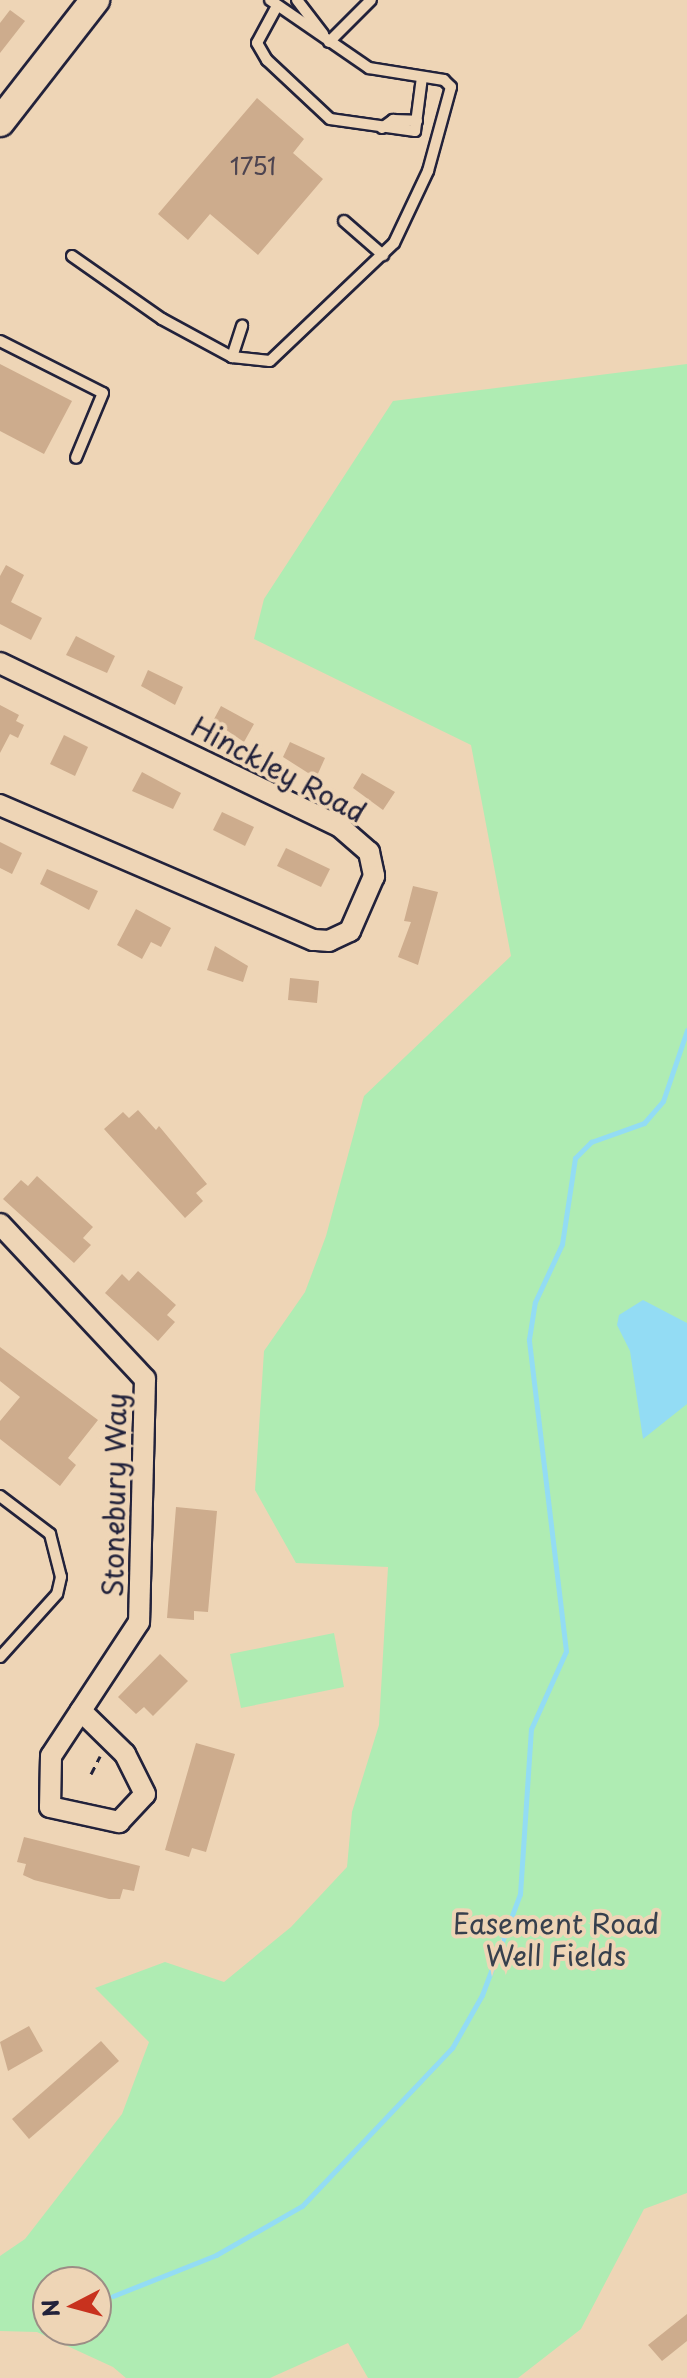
<!DOCTYPE html>
<html>
<head>
<meta charset="utf-8">
<style>
	body { margin:0 }
	#map { position:relative; width:687px; height:2378px; overflow:hidden; background:#eed5b6; font-family:"Playpen Sans",sans-serif }
	div>[style] { position:absolute }
	[style*='--x'] { left:calc(var(--x)*1px); top:calc(var(--y)*1px); width:calc(var(--w)*1px); rotate:calc(var(--a)*1deg) }
	.green>* { inset:0; background:#afecb3 }
	.water>* { inset:0; background:#93dcf4 }
	.stream>* { height:5px; margin:-2.5px; padding:0 2.5px; transform-origin:2.5px; border-radius:2.5px; background:#93dcf4 }
	.building>* { inset:0; background:#cdac8d }
	.path>* { height:3px; margin-top:-1.5px; transform-origin:0; background:repeating-linear-gradient(90deg,#22223b 0 8px,transparent 0 14px) }
	.roads { filter:drop-shadow(2px 0 #22223b) drop-shadow(-2px 0 #22223b) drop-shadow(0 2px #22223b) drop-shadow(0 -2px #22223b) }
	.lane>* { height:10px; margin:-5px; padding:0 5px; transform-origin:5px; border-radius:5px; background:#eed5b6 }
	.street>* { height:20px; margin:-10px; padding:0 10px; transform-origin:10px; border-radius:10px; background:#eed5b6 }
	.secondary>* { height:28px; margin:-14px; padding:0 14px; transform-origin:14px; border-radius:14px; background:#eed5b6 }
	span { translate:-50% -50%; white-space:nowrap; text-align:center; line-height:1.15; -webkit-text-stroke:8px #eed5b6; paint-order:stroke }
	.number-label { font-size:24px; color:#4d4450 }
	.number-label span { -webkit-text-stroke-width:0 }
	.street-label { font-size:28px; color:#22223b }
	.park-label { font-size:28px; color:#37404d }
	.north { position:absolute; left:32px; top:2266px; width:80px; height:80px; box-sizing:border-box; background:#eed5b6; border:2px solid #9c8d85; border-radius:50%; rotate:264deg; font-size:22px; font-weight:700; line-height:32px; text-align:center; color:#22223b }
	.north::after { content:''; display:block; margin:auto; width:28px; height:36px; background:#c8321e; clip-path:polygon(50% 0,100% 100%,50% 72%,0 100%) }
</style>
</head>
<body>
<div id="map">
	<div class="green">
		<div style="clip-path:polygon(evenodd,687px 364px,687px 2193px,644px 2209px,581px 2329px,518px 2378px,368px 2378px,348px 2343px,270px 2378px,126px 2378px,113px 2367px,37px 2332px,0 2331px,0 2256px,25px 2239px,122px 2114px,149px 2042px,95px 1988px,165px 1962px,224px 1982px,291px 1927px,347px 1867px,352px 1812px,379px 1725px,388px 1567px,296px 1563px,255px 1490px,264px 1351px,305px 1292px,326px 1236px,364px 1096px,511px 956px,471px 745px,254px 639px,264px 599px,393px 401px,687px 364px,48px 2282px,96px 2282px,96px 2330px,48px 2330px,48px 2282px)"></div>
		<div style="clip-path:polygon(334px 1633px,344px 1687px,241px 1708px,230px 1654px)"></div>
	</div>
	<div class="water">
		<div style="clip-path:polygon(643px 1300px,687px 1323px,687px 1404px,643px 1439px,630px 1351px,617px 1325px,619px 1315px)"></div>
	</div>
	<div class="stream">
		<div style="--x:113;--y:2296;--w:111;--a:-21.7"></div>
		<div style="--x:216;--y:2255;--w:99;--a:-29.7"></div>
		<div style="--x:302;--y:2206;--w:218;--a:-46.5"></div>
		<div style="--x:452;--y:2048;--w:61;--a:-60.5"></div>
		<div style="--x:482;--y:1995;--w:108;--a:-69.4"></div>
		<div style="--x:520;--y:1894;--w:165;--a:-86.2"></div>
		<div style="--x:531;--y:1729;--w:85;--a:-65.8"></div>
		<div style="--x:566;--y:1651;--w:314;--a:-96.8"></div>
		<div style="--x:529;--y:1339;--w:37;--a:-81"></div>
		<div style="--x:535;--y:1302;--w:64;--a:-65"></div>
		<div style="--x:562;--y:1244;--w:87;--a:-81.4"></div>
		<div style="--x:575;--y:1158;--w:23;--a:-45"></div>
		<div style="--x:591;--y:1142;--w:56;--a:-19.7"></div>
		<div style="--x:644;--y:1123;--w:29;--a:-49"></div>
		<div style="--x:663;--y:1101;--w:75;--a:-71.3"></div>
	</div>
	<div class="building">
		<div style="clip-path:polygon(10px 10px,25px 21px,0 53px,0 23px)"></div>
		<div style="clip-path:polygon(257px 98px,304px 139px,293px 153px,323px 179px,258px 255px,210px 214px,188px 240px,158px 214px)"></div>
		<div style="clip-path:polygon(0 364px,72px 401px,44px 454px,0 431px)"></div>
		<div style="clip-path:polygon(6px 565px,24px 575px,11px 602px,42px 618px,31px 640px,0 624px,0 576px)"></div>
		<div style="clip-path:polygon(76px 636px,115px 656px,107px 673px,66px 655px)"></div>
		<div style="clip-path:polygon(148px 670px,183px 687px,175px 705px,141px 686px)"></div>
		<div style="clip-path:polygon(0 705px,19px 715px,16px 721px,24px 725px,18px 738px,10px 734px,0 753px)"></div>
		<div style="clip-path:polygon(221px 706px,254px 724px,244px 742px,213px 721px)"></div>
		<div style="clip-path:polygon(64px 735px,88px 747px,75px 776px,50px 764px)"></div>
		<div style="clip-path:polygon(290px 742px,325px 758px,316px 778px,283px 757px)"></div>
		<div style="clip-path:polygon(142px 772px,181px 793px,173px 809px,132px 791px)"></div>
		<div style="clip-path:polygon(362px 773px,395px 792px,383px 810px,353px 788px)"></div>
		<div style="clip-path:polygon(222px 812px,254px 827px,245px 846px,213px 830px)"></div>
		<div style="clip-path:polygon(0 842px,22px 853px,12px 874px,0 868px)"></div>
		<div style="clip-path:polygon(286px 848px,330px 869px,321px 887px,277px 866px)"></div>
		<div style="clip-path:polygon(47px 869px,98px 891px,89px 910px,40px 884px)"></div>
		<div style="clip-path:polygon(413px 886px,438px 892px,418px 965px,398px 957px,411px 922px,404px 921px)"></div>
		<div style="clip-path:polygon(136px 909px,171px 928px,161px 947px,151px 942px,142px 959px,117px 945px)"></div>
		<div style="clip-path:polygon(215px 946px,248px 966px,243px 982px,207px 970px)"></div>
		<div style="clip-path:polygon(290px 978px,319px 981px,317px 1003px,288px 1000px)"></div>
		<div style="clip-path:polygon(138px 1110px,156px 1130px,159px 1126px,207px 1184px,196px 1193px,203px 1201px,185px 1218px,104px 1129px,123px 1112px,129px 1118px)"></div>
		<div style="clip-path:polygon(37px 1176px,93px 1227px,83px 1238px,91px 1245px,74px 1263px,3px 1199px,21px 1180px,28px 1186px)"></div>
		<div style="clip-path:polygon(138px 1271px,176px 1305px,167px 1315px,175px 1322px,158px 1341px,105px 1293px,122px 1274px,129px 1281px)"></div>
		<div style="clip-path:polygon(0 1347px,98px 1420px,68px 1458px,76px 1465px,60px 1486px,0 1439px,0 1421px,20px 1397px,0 1381px)"></div>
		<div style="clip-path:polygon(176px 1507px,217px 1511px,208px 1612px,194px 1611px,194px 1620px,167px 1618px)"></div>
		<div style="clip-path:polygon(160px 1654px,188px 1681px,153px 1716px,144px 1707px,136px 1714px,118px 1697px)"></div>
		<div style="clip-path:polygon(196px 1743px,235px 1754px,206px 1852px,192px 1848px,189px 1857px,165px 1850px)"></div>
		<div style="clip-path:polygon(24px 1837px,140px 1866px,134px 1891px,123px 1889px,120px 1899px,109px 1899px,34px 1880px,23px 1875px,26px 1864px,17px 1862px)"></div>
		<div style="clip-path:polygon(29px 2026px,43px 2051px,8px 2071px,0 2042px)"></div>
		<div style="clip-path:polygon(101px 2041px,119px 2061px,29px 2139px,12px 2119px)"></div>
		<div style="clip-path:polygon(687px 2314px,687px 2341px,662px 2361px,648px 2345px)"></div>
	</div>
	<div class="path">
		<div style="--x:91;--y:1774;--w:20;--a:-63"></div>
	</div>
	<div class="roads">
		<div class="lane">
			<div style="--x:297;--y:0;--w:43;--a:52.6"></div>
			<div style="--x:277;--y:6;--w:42;--a:118.4"></div>
			<div style="--x:257;--y:43;--w:20;--a:60"></div>
			<div style="--x:267;--y:60;--w:86;--a:43.1"></div>
			<div style="--x:330;--y:119;--w:86;--a:8"></div>
			<div style="--x:415;--y:131;--w:54;--a:-82.6"></div>
			<div style="--x:329;--y:42;--w:59;--a:-45"></div>
			<div style="--x:382;--y:128;--w:14;--a:-36"></div>
			<div style="--x:393;--y:120;--w:24;--a:2"></div>
			<div style="--x:344;--y:221;--w:52;--a:41.1"></div>
			<div style="--x:72;--y:256;--w:110;--a:35"></div>
			<div style="--x:162;--y:319;--w:80;--a:28.5"></div>
			<div style="--x:232;--y:357;--w:38;--a:6"></div>
			<div style="--x:270;--y:361;--w:171;--a:-43.6"></div>
			<div style="--x:394;--y:243;--w:80;--a:-64.7"></div>
			<div style="--x:428;--y:171;--w:87;--a:-74.7"></div>
			<div style="--x:451;--y:87;--w:10;--a:-135"></div>
			<div style="--x:444;--y:80;--w:76;--a:-170.9"></div>
			<div style="--x:369;--y:68;--w:120;--a:-145.5"></div>
			<div style="--x:0;--y:341;--w:115;--a:26.8"></div>
			<div style="--x:103;--y:393;--w:70;--a:112.6"></div>
			<div style="--x:232;--y:357;--w:33;--a:-72"></div>
			<div style="--x:0;--y:1496;--w:63;--a:37.2"></div>
			<div style="--x:50;--y:1534;--w:44;--a:75.7"></div>
			<div style="--x:61;--y:1577;--w:17;--a:103"></div>
			<div style="--x:57;--y:1594;--w:85;--a:132.1"></div>
		</div>
		<div class="street">
			<div style="--x:0;--y:663;--w:376;--a:25.7"></div>
			<div style="--x:339;--y:826;--w:40;--a:41"></div>
			<div style="--x:369;--y:852;--w:25;--a:78"></div>
			<div style="--x:374;--y:876;--w:60;--a:113.6"></div>
			<div style="--x:350;--y:931;--w:23;--a:155"></div>
			<div style="--x:329;--y:941;--w:16;--a:-176"></div>
			<div style="--x:313;--y:940;--w:341;--a:-156.7"></div>
			<div style="--x:0;--y:1224;--w:212;--a:46.9"></div>
			<div style="--x:145;--y:1379;--w:243;--a:91.4"></div>
			<div style="--x:139;--y:1622;--w:160;--a:123.3"></div>
			<div style="--x:51;--y:1756;--w:51;--a:91.1"></div>
			<div style="--x:50;--y:1807;--w:71;--a:12.3"></div>
			<div style="--x:119;--y:1822;--w:38;--a:-47"></div>
			<div style="--x:145;--y:1794;--w:45;--a:-116.6"></div>
			<div style="--x:125;--y:1754;--w:62;--a:-135.7"></div>
		</div>
		<div class="secondary">
			<div style="--x:0;--y:122;--w:155;--a:-52.1"></div>
		</div>
	</div>
	<div class="number-label">
		<span style="left:253px;top:166px">1751</span>
	</div>
	<div class="street-label">
		<span style="left:279px;top:769px;rotate:28deg">Hinckley Road</span>
		<span style="left:114px;top:1495px;rotate:-89deg">Stonebury Way</span>
	</div>
	<div class="park-label">
		<span style="left:556px;top:1939px">Easement Road<br>Well Fields</span>
	</div>
	<div class="north">N</div>
</div>
</body>
</html>
